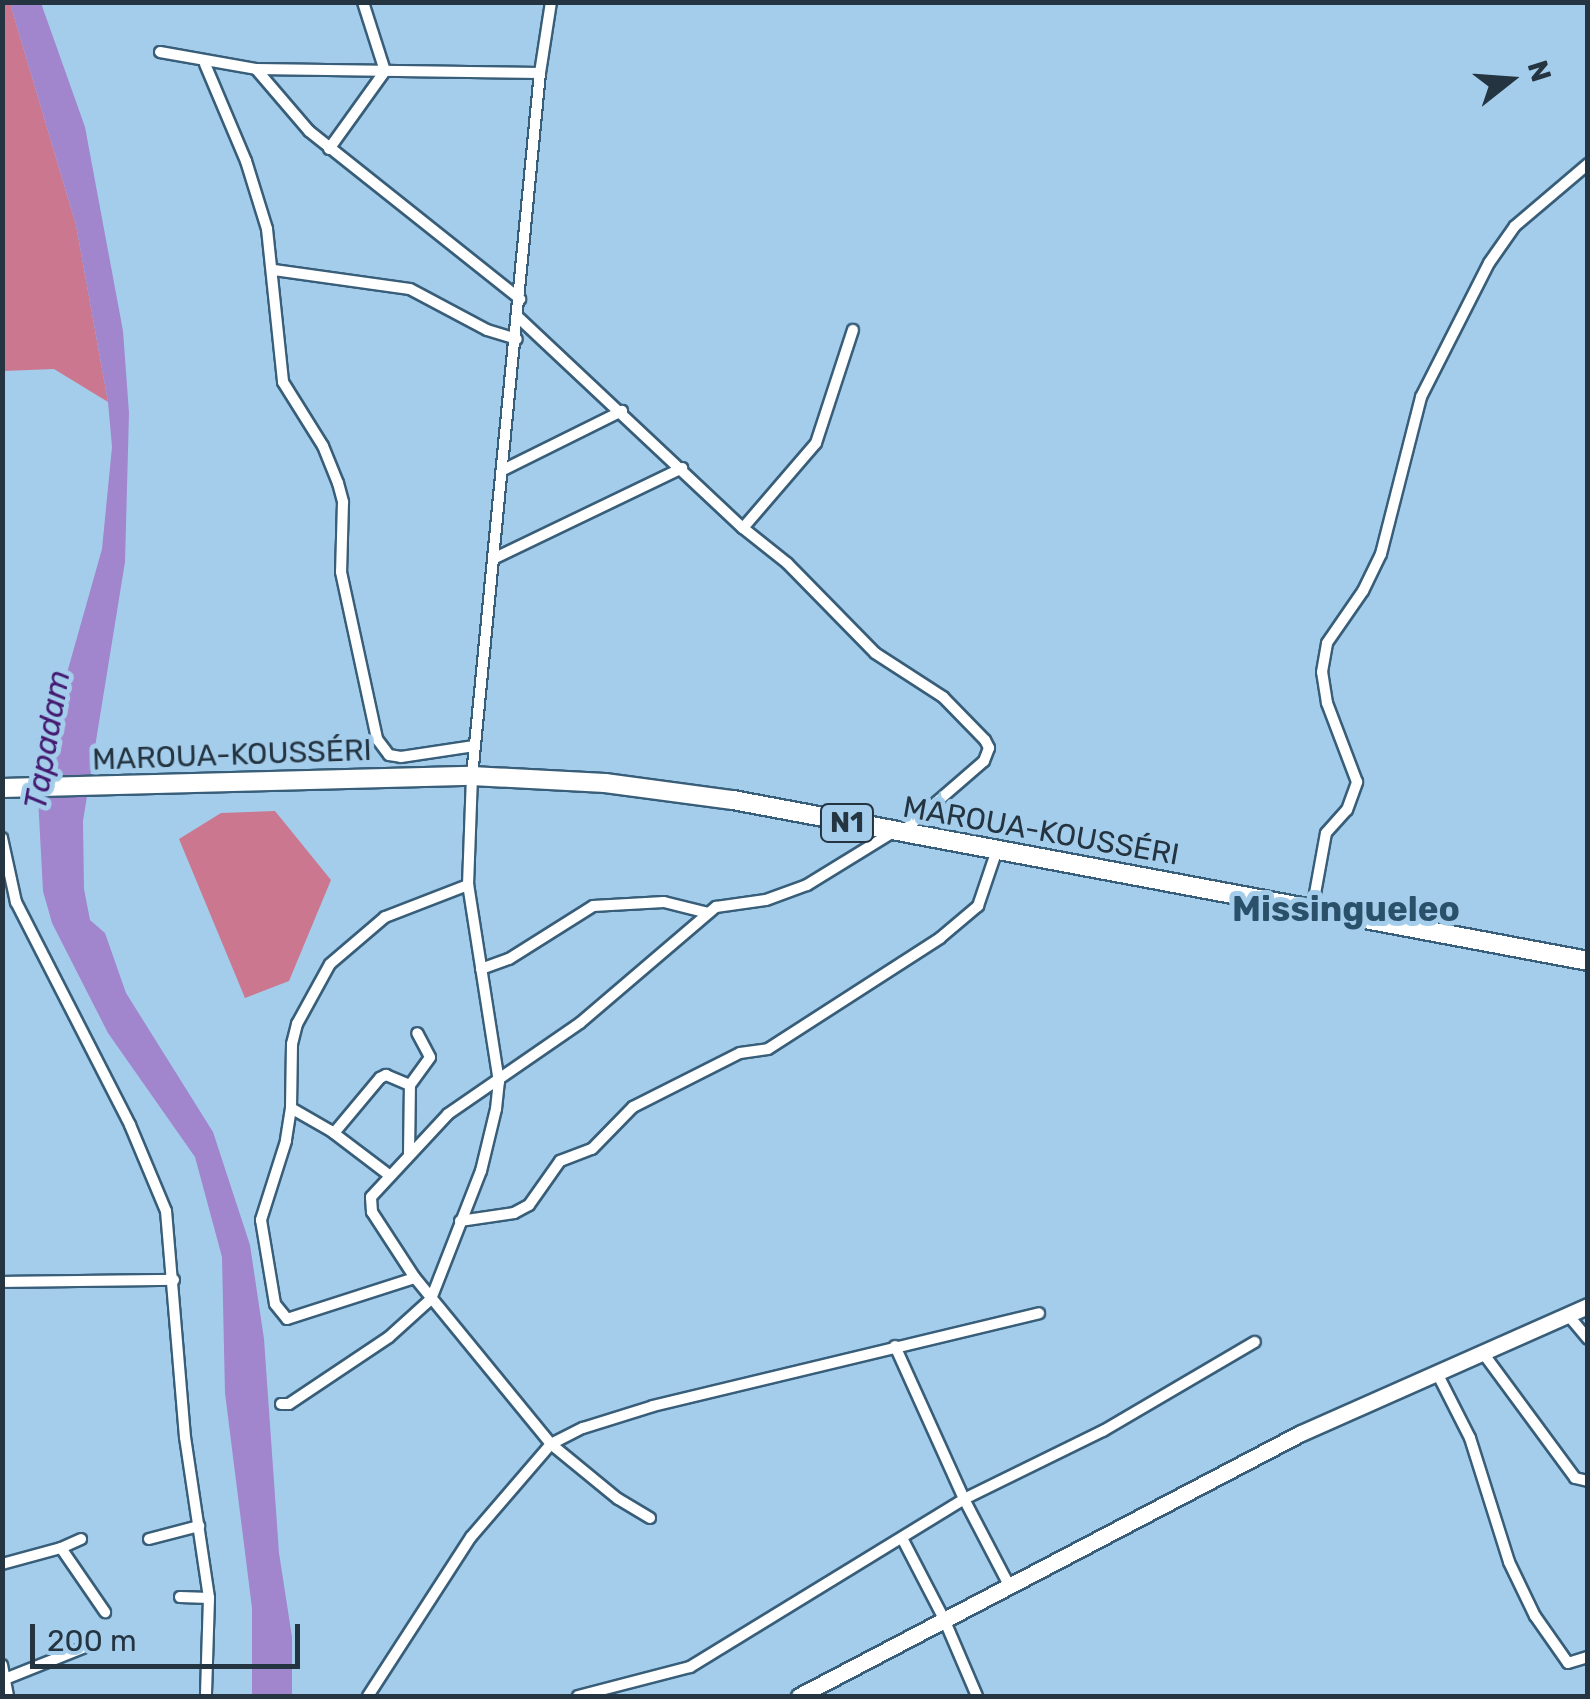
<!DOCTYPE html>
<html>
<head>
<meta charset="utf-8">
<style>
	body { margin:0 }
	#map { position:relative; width:1590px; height:1699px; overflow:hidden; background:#a4cdec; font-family:Rubik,sans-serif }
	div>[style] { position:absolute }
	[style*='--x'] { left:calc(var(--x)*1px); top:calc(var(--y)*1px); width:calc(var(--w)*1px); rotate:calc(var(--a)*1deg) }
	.forest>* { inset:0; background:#ca778f }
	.water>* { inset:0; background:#a185cd }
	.roads { filter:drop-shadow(2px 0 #385e79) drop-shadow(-2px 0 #385e79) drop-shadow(0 2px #385e79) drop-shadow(0 -2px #385e79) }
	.minor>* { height:10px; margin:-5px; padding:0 5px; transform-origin:5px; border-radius:5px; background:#fff }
	.primary>* { height:15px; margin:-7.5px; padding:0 7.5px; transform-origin:7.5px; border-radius:7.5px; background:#fff }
	.trunk>* { height:18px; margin:-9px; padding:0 9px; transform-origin:9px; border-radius:9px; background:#fff }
	span { translate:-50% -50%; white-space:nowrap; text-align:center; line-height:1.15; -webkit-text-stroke:10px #a4cdec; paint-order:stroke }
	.shield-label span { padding:2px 8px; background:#a4cdec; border:2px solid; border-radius:8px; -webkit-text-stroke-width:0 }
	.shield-label { font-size:28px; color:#243440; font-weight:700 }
	.street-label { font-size:30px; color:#243440 }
	.water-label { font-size:32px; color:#441b70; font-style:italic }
	.quarter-label { font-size:35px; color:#2b506a; font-weight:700 }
	.frame { position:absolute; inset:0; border:5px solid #243440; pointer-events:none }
	.north { position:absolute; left:1460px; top:30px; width:100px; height:100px; -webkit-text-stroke:8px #a4cdec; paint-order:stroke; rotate:73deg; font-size:28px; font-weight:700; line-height:40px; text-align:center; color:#243440 }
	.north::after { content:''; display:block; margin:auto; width:35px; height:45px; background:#243440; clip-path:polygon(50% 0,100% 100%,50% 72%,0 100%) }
	.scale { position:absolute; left:30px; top:1624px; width:270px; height:45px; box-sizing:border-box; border:5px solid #243440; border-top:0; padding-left:12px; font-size:30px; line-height:35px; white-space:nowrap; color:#243440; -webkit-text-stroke:8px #a4cdec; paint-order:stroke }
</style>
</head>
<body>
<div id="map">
	<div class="forest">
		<div style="clip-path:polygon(2px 3px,10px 3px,76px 225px,108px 402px,54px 369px,3px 371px)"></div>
		<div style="clip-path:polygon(275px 811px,331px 880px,289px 981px,245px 998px,179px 839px,221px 813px)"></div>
	</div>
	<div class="water">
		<div style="clip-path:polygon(10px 3px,41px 3px,85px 127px,123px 331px,129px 413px,125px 562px,83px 821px,84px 889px,90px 920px,105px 933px,126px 993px,213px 1132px,250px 1245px,264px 1339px,279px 1553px,292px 1637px,292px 1696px,252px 1696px,252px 1608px,225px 1393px,222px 1257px,195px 1157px,108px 1033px,52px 923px,43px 891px,37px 779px,102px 549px,112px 447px,108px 402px,76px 225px)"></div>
	</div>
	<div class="roads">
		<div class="minor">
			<div style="--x:160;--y:52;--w:97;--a:10"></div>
			<div style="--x:256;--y:69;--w:284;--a:0.8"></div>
			<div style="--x:205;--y:64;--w:105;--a:67.1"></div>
			<div style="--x:246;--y:161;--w:71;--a:72.8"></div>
			<div style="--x:267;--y:229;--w:154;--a:84"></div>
			<div style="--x:283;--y:382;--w:75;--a:58"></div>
			<div style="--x:323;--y:446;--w:40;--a:68"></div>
			<div style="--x:338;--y:483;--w:20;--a:75"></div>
			<div style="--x:343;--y:502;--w:70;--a:91.6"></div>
			<div style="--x:341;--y:572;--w:171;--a:77.8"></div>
			<div style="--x:377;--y:739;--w:20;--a:53"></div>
			<div style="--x:389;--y:755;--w:12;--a:9"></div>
			<div style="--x:401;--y:757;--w:74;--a:-8.6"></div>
			<div style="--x:256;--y:69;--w:82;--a:49.5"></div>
			<div style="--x:309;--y:131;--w:270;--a:38.5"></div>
			<div style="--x:329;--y:149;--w:96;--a:-54.3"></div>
			<div style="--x:385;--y:71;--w:72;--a:-107.7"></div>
			<div style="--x:274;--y:270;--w:137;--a:8"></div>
			<div style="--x:410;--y:289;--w:87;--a:28"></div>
			<div style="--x:487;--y:330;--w:31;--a:17"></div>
			<div style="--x:519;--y:318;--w:307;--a:43.2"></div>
			<div style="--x:743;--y:528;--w:56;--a:38.5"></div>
			<div style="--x:787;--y:563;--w:126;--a:45.6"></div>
			<div style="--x:875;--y:653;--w:81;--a:32.9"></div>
			<div style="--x:943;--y:697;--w:60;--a:45.7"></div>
			<div style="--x:985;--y:740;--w:9;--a:63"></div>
			<div style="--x:989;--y:748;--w:14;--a:111"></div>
			<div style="--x:984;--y:761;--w:110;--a:139.1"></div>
			<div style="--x:503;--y:470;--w:133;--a:-26.4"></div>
			<div style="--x:743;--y:528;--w:112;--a:-49.3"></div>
			<div style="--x:816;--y:443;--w:119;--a:-71.9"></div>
			<div style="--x:493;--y:559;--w:210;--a:-25.7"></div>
			<div style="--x:2;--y:838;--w:66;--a:77.7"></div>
			<div style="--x:16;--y:902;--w:250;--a:62.9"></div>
			<div style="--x:130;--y:1125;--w:93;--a:67.3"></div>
			<div style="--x:166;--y:1211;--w:227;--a:85.2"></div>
			<div style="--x:185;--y:1437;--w:163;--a:81.5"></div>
			<div style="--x:209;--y:1598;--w:98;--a:91.8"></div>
			<div style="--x:1312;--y:910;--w:78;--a:-79.7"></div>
			<div style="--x:1326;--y:833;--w:31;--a:-48"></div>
			<div style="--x:1347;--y:810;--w:30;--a:-70"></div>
			<div style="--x:1357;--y:782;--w:85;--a:-110.8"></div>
			<div style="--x:1327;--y:703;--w:31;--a:-99"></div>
			<div style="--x:1322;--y:672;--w:29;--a:-80"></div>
			<div style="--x:1327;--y:643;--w:63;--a:-55.3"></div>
			<div style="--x:1363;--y:591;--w:41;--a:-64.1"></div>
			<div style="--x:1381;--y:554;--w:162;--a:-75.7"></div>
			<div style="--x:1421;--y:397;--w:150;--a:-63.1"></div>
			<div style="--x:1489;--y:263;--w:45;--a:-54.9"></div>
			<div style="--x:1515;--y:226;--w:96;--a:-40.3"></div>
			<div style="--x:481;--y:969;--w:30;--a:-20"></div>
			<div style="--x:509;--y:959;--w:99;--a:-32.2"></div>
			<div style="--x:593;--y:906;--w:71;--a:-3.2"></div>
			<div style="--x:664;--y:902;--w:45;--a:14"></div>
			<div style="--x:291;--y:1108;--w:64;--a:-89.1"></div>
			<div style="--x:292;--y:1044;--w:21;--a:-76"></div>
			<div style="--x:297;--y:1024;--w:68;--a:-61.2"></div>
			<div style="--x:330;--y:964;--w:72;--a:-40.5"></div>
			<div style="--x:385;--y:917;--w:89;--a:-21.1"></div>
			<div style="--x:334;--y:1133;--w:72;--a:-50.1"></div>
			<div style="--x:380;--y:1078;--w:7;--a:-27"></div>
			<div style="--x:386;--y:1075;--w:26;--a:23"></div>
			<div style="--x:409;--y:1154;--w:69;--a:-89.2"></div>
			<div style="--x:410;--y:1085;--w:34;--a:-54"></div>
			<div style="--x:430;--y:1057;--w:27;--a:-118"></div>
			<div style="--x:389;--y:1175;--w:73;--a:-142.8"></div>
			<div style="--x:331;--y:1131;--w:46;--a:-150.1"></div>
			<div style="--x:291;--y:1108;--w:33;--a:99"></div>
			<div style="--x:286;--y:1141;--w:83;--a:107.6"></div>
			<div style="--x:261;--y:1220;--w:85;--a:80.5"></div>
			<div style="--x:275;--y:1304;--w:19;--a:51"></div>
			<div style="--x:287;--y:1319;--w:134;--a:-17.8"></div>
			<div style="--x:460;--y:1221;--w:55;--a:-8.4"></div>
			<div style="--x:514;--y:1213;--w:17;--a:-28"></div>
			<div style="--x:529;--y:1205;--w:54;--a:-54.8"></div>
			<div style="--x:560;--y:1161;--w:34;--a:-21"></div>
			<div style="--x:592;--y:1149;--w:59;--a:-45.7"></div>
			<div style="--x:633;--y:1107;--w:120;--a:-26.8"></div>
			<div style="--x:740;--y:1053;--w:28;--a:-8"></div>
			<div style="--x:768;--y:1049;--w:205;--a:-32.8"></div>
			<div style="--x:940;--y:938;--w:50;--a:-40.1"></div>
			<div style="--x:978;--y:906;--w:59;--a:-71.3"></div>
			<div style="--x:2;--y:1282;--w:172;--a:-0.7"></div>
			<div style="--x:1568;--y:1315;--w:31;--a:50"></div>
			<div style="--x:895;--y:1346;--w:168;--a:65.7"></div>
			<div style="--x:964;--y:1499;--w:97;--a:62.4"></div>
			<div style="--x:1483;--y:1353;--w:155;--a:53.6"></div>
			<div style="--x:1575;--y:1478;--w:13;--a:13"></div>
			<div style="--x:1437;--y:1373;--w:73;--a:63.1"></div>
			<div style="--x:1470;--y:1438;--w:130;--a:72.5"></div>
			<div style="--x:1509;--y:1562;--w:60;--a:64.3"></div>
			<div style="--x:1535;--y:1616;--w:57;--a:54.9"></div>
			<div style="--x:1568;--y:1663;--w:21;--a:-17"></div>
			<div style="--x:281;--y:1404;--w:8;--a:0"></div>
			<div style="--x:289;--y:1404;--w:120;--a:-33.8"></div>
			<div style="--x:389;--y:1337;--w:57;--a:-42.1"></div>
			<div style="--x:431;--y:1299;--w:137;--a:-68.7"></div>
			<div style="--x:481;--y:1171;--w:64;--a:-76.4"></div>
			<div style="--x:496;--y:1109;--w:27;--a:-84"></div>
			<div style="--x:499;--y:1082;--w:199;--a:-98.9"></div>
			<div style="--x:468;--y:885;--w:109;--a:-87.9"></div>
			<div style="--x:472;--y:776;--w:706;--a:-84.48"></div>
			<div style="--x:540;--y:73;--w:72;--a:-81.2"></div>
			<div style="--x:650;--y:1518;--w:37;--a:-149"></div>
			<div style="--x:618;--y:1499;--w:87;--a:-140.6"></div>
			<div style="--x:551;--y:1444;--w:215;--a:-129.3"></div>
			<div style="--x:415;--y:1278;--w:79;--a:-123.1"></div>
			<div style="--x:372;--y:1212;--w:15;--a:-94"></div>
			<div style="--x:371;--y:1197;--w:113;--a:-47.1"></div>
			<div style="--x:448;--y:1114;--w:160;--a:-34.6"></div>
			<div style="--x:580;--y:1023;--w:179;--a:-40.5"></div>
			<div style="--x:716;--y:907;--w:50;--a:-8"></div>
			<div style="--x:766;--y:900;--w:44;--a:-20.1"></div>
			<div style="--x:807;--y:885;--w:101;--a:-31.6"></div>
			<div style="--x:902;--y:1538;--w:91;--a:62.6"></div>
			<div style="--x:944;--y:1619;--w:84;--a:66.8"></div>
			<div style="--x:149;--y:1539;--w:52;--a:-14.6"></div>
			<div style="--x:61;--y:1548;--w:22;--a:-24"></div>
			<div style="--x:2;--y:1564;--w:61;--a:-15.2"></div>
			<div style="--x:61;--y:1548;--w:78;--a:55.5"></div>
			<div style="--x:180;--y:1597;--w:29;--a:2"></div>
			<div style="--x:2;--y:1665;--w:32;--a:79"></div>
			<div style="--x:5;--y:1679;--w:84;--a:-21.7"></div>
			<div style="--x:368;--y:1696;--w:189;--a:-57.1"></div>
			<div style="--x:471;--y:1537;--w:123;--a:-49.3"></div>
			<div style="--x:551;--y:1444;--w:36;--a:-27"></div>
			<div style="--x:583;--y:1428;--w:73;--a:-17.4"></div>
			<div style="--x:653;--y:1406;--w:397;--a:-13.5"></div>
			<div style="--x:578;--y:1696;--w:116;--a:-14.5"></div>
			<div style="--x:690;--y:1667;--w:321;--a:-31.5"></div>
			<div style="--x:964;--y:1499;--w:155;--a:-26.1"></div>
			<div style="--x:1103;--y:1431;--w:176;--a:-30.4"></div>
		</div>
		<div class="primary">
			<div style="--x:799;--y:1696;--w:567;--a:-27.65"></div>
			<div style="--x:1301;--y:1433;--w:314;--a:-23.9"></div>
		</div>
		<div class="trunk">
			<div style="--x:2;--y:788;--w:470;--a:-1.5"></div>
			<div style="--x:472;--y:776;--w:133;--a:3"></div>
			<div style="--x:605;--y:783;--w:129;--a:7.6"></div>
			<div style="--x:733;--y:800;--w:870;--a:10.66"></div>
		</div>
	</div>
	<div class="shield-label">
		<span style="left:847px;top:823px">N1</span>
	</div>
	<div class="street-label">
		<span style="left:232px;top:755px;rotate:-2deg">MAROUA-KOUSSÉRI</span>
		<span style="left:1041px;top:831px;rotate:10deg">MAROUA-KOUSSÉRI</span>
	</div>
	<div class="water-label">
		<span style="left:47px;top:740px;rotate:-80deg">Tapadam</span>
	</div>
	<div class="quarter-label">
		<span style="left:1346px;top:909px">Missingueleo</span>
	</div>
	<div class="frame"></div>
	<div class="north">N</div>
	<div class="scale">200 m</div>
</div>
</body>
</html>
